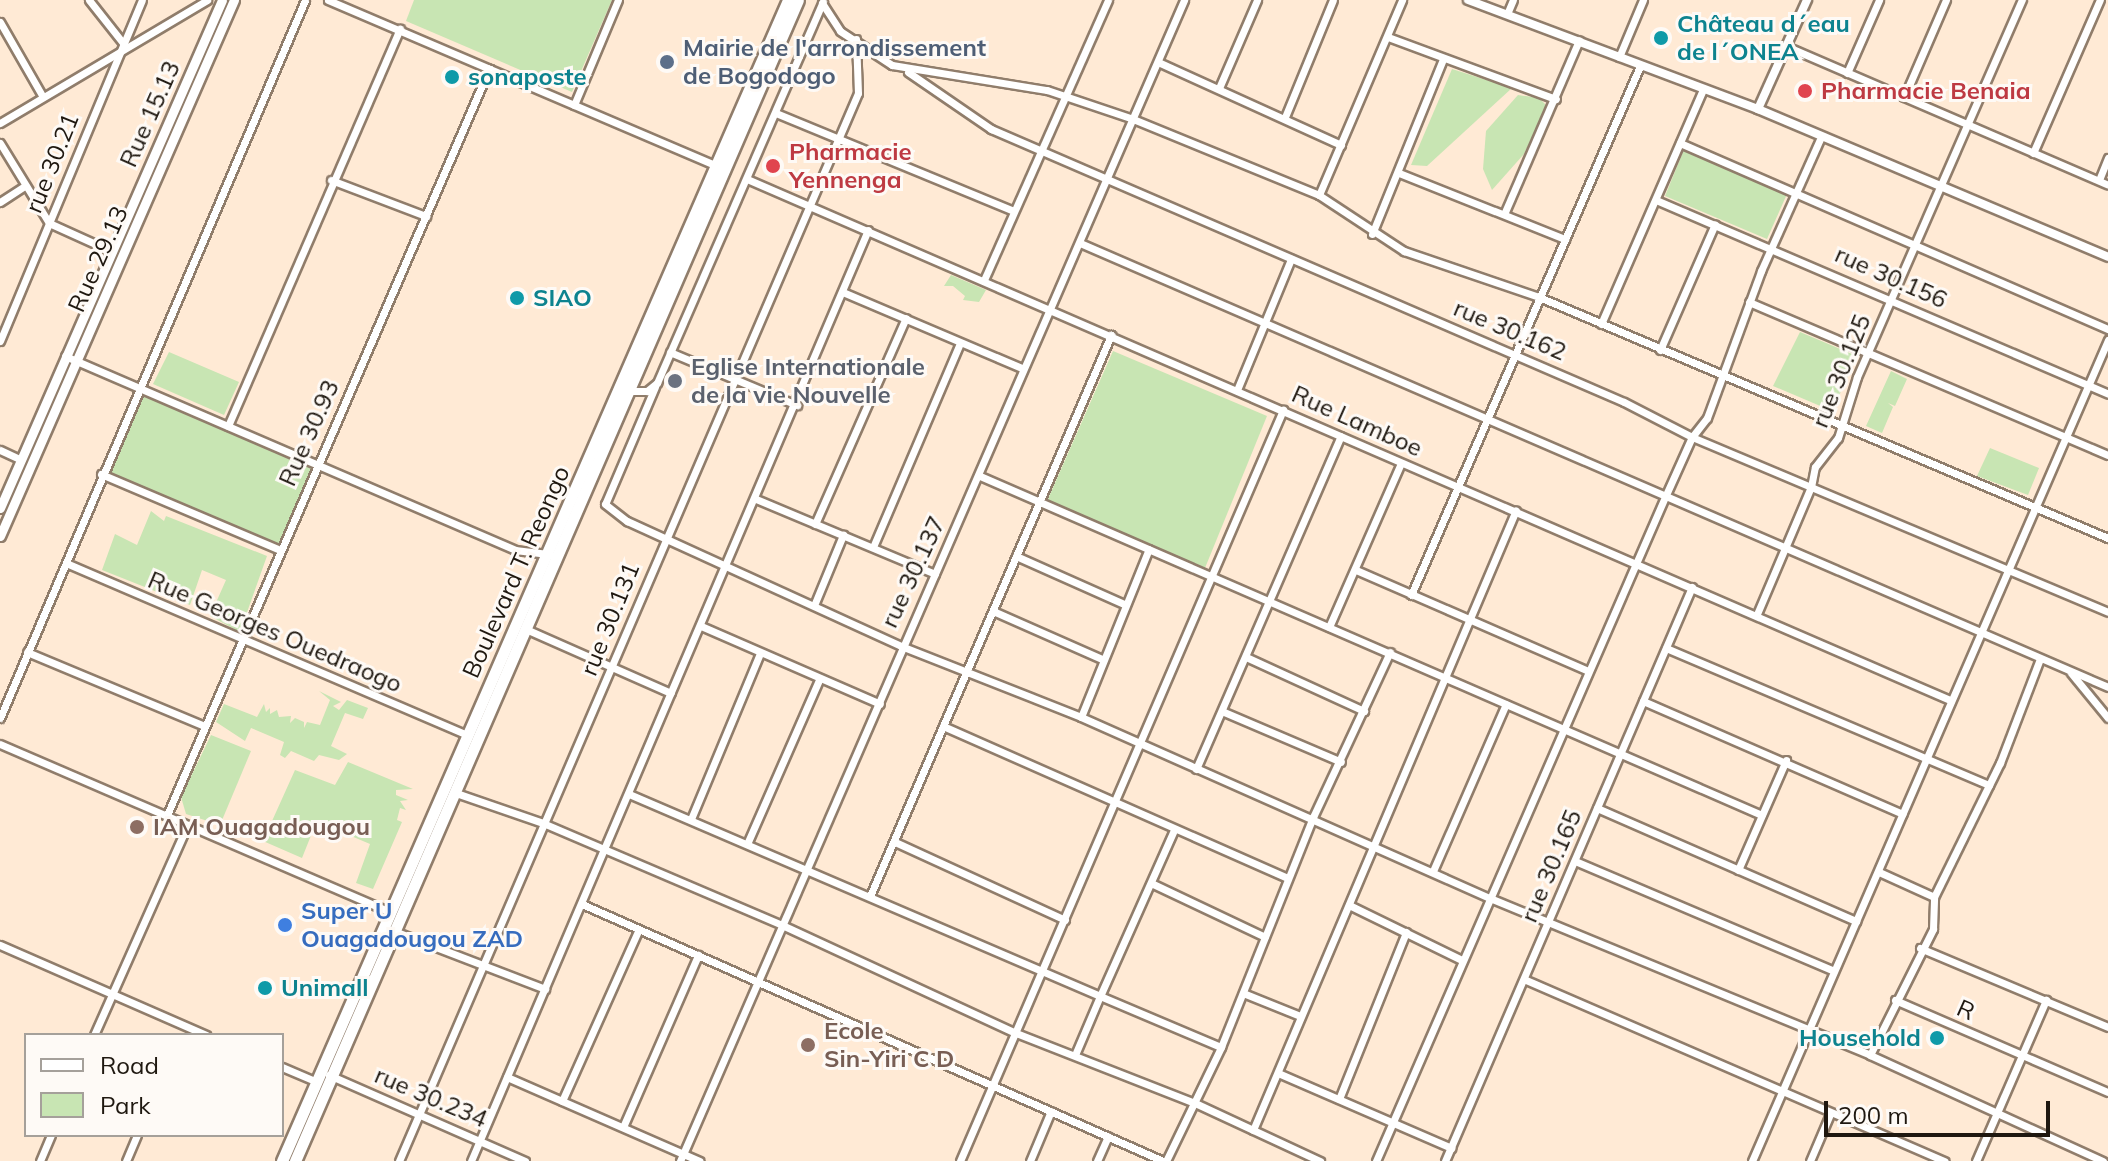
<!DOCTYPE html>
<html>
<head>
<meta charset="utf-8">
<style>
	body { margin:0 }
	#map { position:relative; width:2108px; height:1161px; overflow:hidden; background:#ffead5; font-family:Mulish,sans-serif }
	div>[style] { position:absolute }
	[style*='--x'] { left:calc(var(--x)*1px); top:calc(var(--y)*1px); width:calc(var(--w)*1px); rotate:calc(var(--a)*1deg) }
	.green>* { inset:0; background:#c8e5b3 }
	.roads { filter:drop-shadow(2px 0 #907d6b) drop-shadow(-2px 0 #907d6b) drop-shadow(0 2px #907d6b) drop-shadow(0 -2px #907d6b) }
	.minor>* { height:7px; margin:-3.5px; padding:0 3.5px; transform-origin:3.5px; border-radius:3.5px; background:#fff }
	.tertiary>* { height:8px; margin:-4px; padding:0 4px; transform-origin:4px; border-radius:4px; background:#fff }
	.secondary>* { height:9px; margin:-4.5px; padding:0 4.5px; transform-origin:4.5px; border-radius:4.5px; background:#fff }
	.primary>* { height:11px; margin:-5.5px; padding:0 5.5px; transform-origin:5.5px; border-radius:5.5px; background:#fff }
	.dots>* { width:22px; height:22px; translate:-50% -50%; box-sizing:border-box; border:4px solid #fefaf6; border-radius:50% }
	span { translate:-50% -50%; white-space:nowrap; text-align:center; line-height:1.15; -webkit-text-stroke:6px #fefaf6; paint-order:stroke }
	.culture-label { font-size:24px; color:#0d838f; font-weight:700 }
	.left { translate:0 -50%; text-align:left }
	.right { translate:-100% -50%; text-align:right }
	.service-label { font-size:24px; color:#4e5e75; font-weight:700 }
	.health-label { font-size:24px; color:#be3a42; font-weight:700 }
	.street-label { font-size:24px; color:#1f1810 }
	.worship-label { font-size:24px; color:#5b616d; font-weight:700 }
	.education-label { font-size:24px; color:#785e54; font-weight:700 }
	.shop-label { font-size:24px; color:#366cbe; font-weight:700 }
	.legend { position:absolute; left:24px; top:1033px; width:260px; height:104px; box-sizing:border-box; background:#fefaf6; border:2px solid #a5a09a; margin:0; padding:10px 14px; list-style:none; font-size:24px; color:#1f1810 }
	.legend li { display:flex; align-items:center; gap:16px; height:40px }
	.legend b { width:40px; border:2px solid #a5a09a }
	.scale { position:absolute; left:1824px; top:1101px; width:226px; height:36px; box-sizing:border-box; border:4px solid #1f1810; border-top:0; padding-left:10px; font-size:24px; line-height:28px; white-space:nowrap; color:#1f1810; -webkit-text-stroke:6px #fefaf6; paint-order:stroke }
</style>
</head>
<body>
<div id="map">
	<div class="green">
		<div style="clip-path:polygon(414px 0,612px 0,572px 92px,406px 21px)"></div>
		<div style="clip-path:polygon(1452px 69px,1512px 88px,1427px 166px,1411px 165px)"></div>
		<div style="clip-path:polygon(1518px 95px,1539px 98px,1547px 106px,1524px 154px,1492px 190px,1483px 169px,1486px 131px)"></div>
		<div style="clip-path:polygon(1685px 147px,1787px 194px,1767px 239px,1665px 196px)"></div>
		<div style="clip-path:polygon(951px 275px,986px 290px,979px 302px,963px 300px,965px 296px,953px 286px,944px 286px)"></div>
		<div style="clip-path:polygon(1800px 332px,1857px 356px,1832px 411px,1773px 386px)"></div>
		<div style="clip-path:polygon(1113px 351px,1267px 416px,1205px 568px,1047px 501px)"></div>
		<div style="clip-path:polygon(169px 352px,239px 382px,224px 415px,153px 384px)"></div>
		<div style="clip-path:polygon(1891px 371px,1907px 379px,1895px 406px,1888px 403px,1893px 407px,1882px 433px,1866px 426px)"></div>
		<div style="clip-path:polygon(144px 393px,317px 467px,278px 549px,103px 474px)"></div>
		<div style="clip-path:polygon(1990px 448px,2039px 468px,2028px 495px,1977px 476px)"></div>
		<div style="clip-path:polygon(151px 511px,164px 521px,166px 516px,267px 556px,240px 632px,210px 616px,226px 580px,202px 570px,190px 605px,102px 570px,115px 534px,137px 545px)"></div>
		<div style="clip-path:polygon(319px 691px,341px 702px,333px 706px,339px 710px,347px 700px,368px 708px,363px 719px,345px 713px,331px 746px,347px 754px,339px 760px,319px 755px,314px 761px,291px 751px,285px 758px,280px 755px,284px 742px,251px 728px,245px 741px,216px 722px,224px 704px,257px 717px,264px 704px,266px 712px,270px 708px,270px 714px,277px 710px,279px 717px,291px 716px,290px 723px,295px 718px,304px 722px,304px 728px,307px 722px,320px 725px,330px 700px)"></div>
		<div style="clip-path:polygon(211px 735px,251px 751px,220px 825px,186px 814px,181px 797px)"></div>
		<div style="clip-path:polygon(348px 762px,413px 789px,396px 790px,396px 795px,408px 800px,400px 801px,406px 810px,400px 808px,397px 820px,402px 822px,373px 889px,356px 883px,370px 844px,318px 822px,314px 829px,304px 823px,300px 828px,312px 833px,302px 858px,263px 841px,295px 770px,335px 785px)"></div>
	</div>
	<div class="roads">
		<div class="minor">
			<div style="--x:89;--y:0;--w:55;--a:51.7"></div>
			<div style="--x:328;--y:0;--w:425;--a:23.1"></div>
			<div style="--x:822;--y:3;--w:33;--a:57"></div>
			<div style="--x:840;--y:31;--w:62;--a:33.2"></div>
			<div style="--x:892;--y:65;--w:157;--a:9.2"></div>
			<div style="--x:1047;--y:90;--w:91;--a:18.6"></div>
			<div style="--x:1133;--y:119;--w:201;--a:22.2"></div>
			<div style="--x:1319;--y:195;--w:102;--a:33.4"></div>
			<div style="--x:1404;--y:251;--w:143;--a:18.8"></div>
			<div style="--x:1539;--y:297;--w:618;--a:22.96"></div>
			<div style="--x:1507;--y:14;--w:15;--a:-67"></div>
			<div style="--x:0;--y:22;--w:86;--a:60.2"></div>
			<div style="--x:1388;--y:37;--w:179;--a:20.3"></div>
			<div style="--x:1788;--y:47;--w:348;--a:23.3"></div>
			<div style="--x:1619;--y:57;--w:62;--a:-67.2"></div>
			<div style="--x:1158;--y:62;--w:201;--a:24.4"></div>
			<div style="--x:908;--y:72;--w:101;--a:34.5"></div>
			<div style="--x:991;--y:129;--w:689;--a:23.33"></div>
			<div style="--x:1624;--y:402;--w:76;--a:27.2"></div>
			<div style="--x:1692;--y:437;--w:451;--a:22.8"></div>
			<div style="--x:1847;--y:73;--w:80;--a:-66.3"></div>
			<div style="--x:1219;--y:88;--w:96;--a:-66.6"></div>
			<div style="--x:1904;--y:97;--w:106;--a:-66.6"></div>
			<div style="--x:574;--y:105;--w:114;--a:-67.3"></div>
			<div style="--x:776;--y:113;--w:257;--a:22.4"></div>
			<div style="--x:1285;--y:117;--w:126;--a:-67.7"></div>
			<div style="--x:0;--y:123;--w:241;--a:-30.7"></div>
			<div style="--x:0;--y:143;--w:94;--a:58.5"></div>
			<div style="--x:49;--y:223;--w:68;--a:24.3"></div>
			<div style="--x:1680;--y:143;--w:467;--a:23.5"></div>
			<div style="--x:2033;--y:153;--w:167;--a:-66.4"></div>
			<div style="--x:1399;--y:173;--w:179;--a:21.7"></div>
			<div style="--x:747;--y:179;--w:1311;--a:23.42"></div>
			<div style="--x:331;--y:180;--w:102;--a:20.8"></div>
			<div style="--x:2099;--y:180;--w:24;--a:-68"></div>
			<div style="--x:1319;--y:195;--w:212;--a:-66.9"></div>
			<div style="--x:1656;--y:200;--w:492;--a:23.2"></div>
			<div style="--x:0;--y:202;--w:30;--a:-33"></div>
			<div style="--x:1505;--y:212;--w:187;--a:-66.7"></div>
			<div style="--x:1372;--y:234;--w:189;--a:-67.9"></div>
			<div style="--x:1080;--y:243;--w:1120;--a:23.36"></div>
			<div style="--x:984;--y:280;--w:306;--a:-66.1"></div>
			<div style="--x:845;--y:293;--w:192;--a:23"></div>
			<div style="--x:1749;--y:302;--w:390;--a:23.1"></div>
			<div style="--x:1601;--y:324;--w:256;--a:-66.5"></div>
			<div style="--x:0;--y:341;--w:369;--a:-67.4"></div>
			<div style="--x:1660;--y:350;--w:137;--a:-66.4"></div>
			<div style="--x:670;--y:352;--w:138;--a:22.7"></div>
			<div style="--x:65;--y:356;--w:490;--a:23.3"></div>
			<div style="--x:515;--y:550;--w:35;--a:7"></div>
			<div style="--x:655;--y:387;--w:127;--a:113.1"></div>
			<div style="--x:605;--y:504;--w:28;--a:38"></div>
			<div style="--x:627;--y:521;--w:301;--a:24.5"></div>
			<div style="--x:901;--y:646;--w:193;--a:21.5"></div>
			<div style="--x:1081;--y:717;--w:447;--a:23.9"></div>
			<div style="--x:1490;--y:898;--w:411;--a:22.4"></div>
			<div style="--x:1870;--y:1055;--w:256;--a:24.5"></div>
			<div style="--x:1237;--y:390;--w:142;--a:-67.6"></div>
			<div style="--x:629;--y:391;--w:18;--a:0"></div>
			<div style="--x:647;--y:391;--w:13;--a:-39"></div>
			<div style="--x:657;--y:383;--w:416;--a:-66.5"></div>
			<div style="--x:228;--y:426;--w:433;--a:-66.6"></div>
			<div style="--x:0;--y:450;--w:23;--a:25"></div>
			<div style="--x:101;--y:474;--w:194;--a:23"></div>
			<div style="--x:980;--y:476;--w:852;--a:23.44"></div>
			<div style="--x:756;--y:499;--w:194;--a:22.7"></div>
			<div style="--x:815;--y:524;--w:225;--a:-66.2"></div>
			<div style="--x:873;--y:547;--w:222;--a:-66.9"></div>
			<div style="--x:1016;--y:556;--w:120;--a:24"></div>
			<div style="--x:66;--y:563;--w:437;--a:23.2"></div>
			<div style="--x:1356;--y:570;--w:253;--a:23.5"></div>
			<div style="--x:1411;--y:595;--w:576;--a:-66.59"></div>
			<div style="--x:815;--y:603;--w:74;--a:-67.6"></div>
			<div style="--x:993;--y:611;--w:119;--a:23.8"></div>
			<div style="--x:1757;--y:614;--w:138;--a:-67"></div>
			<div style="--x:1811;--y:487;--w:20;--a:-79"></div>
			<div style="--x:1815;--y:467;--w:37;--a:-52"></div>
			<div style="--x:1838;--y:438;--w:64;--a:-72.7"></div>
			<div style="--x:1857;--y:377;--w:412;--a:-66.4"></div>
			<div style="--x:701;--y:626;--w:195;--a:23.5"></div>
			<div style="--x:1329;--y:627;--w:179;--a:-66.3"></div>
			<div style="--x:528;--y:630;--w:156;--a:23.8"></div>
			<div style="--x:1666;--y:648;--w:351;--a:23"></div>
			<div style="--x:27;--y:652;--w:193;--a:22.6"></div>
			<div style="--x:1246;--y:657;--w:130;--a:24.6"></div>
			<div style="--x:2071;--y:673;--w:58;--a:50.6"></div>
			<div style="--x:1643;--y:701;--w:283;--a:23.5"></div>
			<div style="--x:1224;--y:712;--w:127;--a:23.1"></div>
			<div style="--x:1081;--y:717;--w:181;--a:-68"></div>
			<div style="--x:0;--y:718;--w:780;--a:-66.98"></div>
			<div style="--x:943;--y:726;--w:376;--a:23.8"></div>
			<div style="--x:0;--y:744;--w:425;--a:23.3"></div>
			<div style="--x:1196;--y:769;--w:363;--a:-66.5"></div>
			<div style="--x:456;--y:793;--w:92;--a:19"></div>
			<div style="--x:543;--y:823;--w:260;--a:23.1"></div>
			<div style="--x:782;--y:925;--w:258;--a:24.8"></div>
			<div style="--x:1016;--y:1033;--w:192;--a:21.4"></div>
			<div style="--x:1195;--y:1103;--w:138;--a:24.9"></div>
			<div style="--x:629;--y:794;--w:512;--a:23.21"></div>
			<div style="--x:1100;--y:996;--w:64;--a:113"></div>
			<div style="--x:1597;--y:808;--w:283;--a:23.6"></div>
			<div style="--x:167;--y:815;--w:813;--a:-66.65"></div>
			<div style="--x:691;--y:819;--w:180;--a:-67.4"></div>
			<div style="--x:1174;--y:830;--w:182;--a:114"></div>
			<div style="--x:1100;--y:996;--w:131;--a:22.9"></div>
			<div style="--x:895;--y:842;--w:187;--a:24.6"></div>
			<div style="--x:747;--y:844;--w:181;--a:-66.3"></div>
			<div style="--x:1575;--y:861;--w:281;--a:23"></div>
			<div style="--x:1738;--y:870;--w:120;--a:-66.4"></div>
			<div style="--x:1433;--y:871;--w:182;--a:-66.4"></div>
			<div style="--x:1879;--y:872;--w:60;--a:24.4"></div>
			<div style="--x:1151;--y:883;--w:126;--a:25.3"></div>
			<div style="--x:870;--y:896;--w:611;--a:-66.75"></div>
			<div style="--x:582;--y:904;--w:635;--a:23.86"></div>
			<div style="--x:1349;--y:905;--w:126;--a:26"></div>
			<div style="--x:394;--y:931;--w:162;--a:21"></div>
			<div style="--x:0;--y:945;--w:225;--a:23.6"></div>
			<div style="--x:1920;--y:948;--w:204;--a:22.8"></div>
			<div style="--x:1526;--y:980;--w:456;--a:23.4"></div>
			<div style="--x:1243;--y:993;--w:61;--a:22"></div>
			<div style="--x:1895;--y:1000;--w:232;--a:23.4"></div>
			<div style="--x:94;--y:1035;--w:229;--a:-66"></div>
			<div style="--x:1870;--y:1055;--w:141;--a:-63.4"></div>
			<div style="--x:1933;--y:929;--w:32;--a:-88"></div>
			<div style="--x:1934;--y:897;--w:149;--a:-63.8"></div>
			<div style="--x:2000;--y:763;--w:111;--a:-69"></div>
			<div style="--x:282;--y:1067;--w:38;--a:23"></div>
			<div style="--x:1278;--y:1073;--w:189;--a:23.4"></div>
			<div style="--x:329;--y:1075;--w:214;--a:23.7"></div>
			<div style="--x:507;--y:1077;--w:210;--a:23.6"></div>
			<div style="--x:1339;--y:1099;--w:180;--a:-68.1"></div>
			<div style="--x:562;--y:1101;--w:188;--a:-65.9"></div>
			<div style="--x:623;--y:1127;--w:188;--a:-66.4"></div>
			<div style="--x:1253;--y:1130;--w:673;--a:-67.01"></div>
			<div style="--x:40;--y:1161;--w:28;--a:-67"></div>
			<div style="--x:126;--y:1161;--w:28;--a:-67"></div>
			<div style="--x:399;--y:1161;--w:1162;--a:-66.74"></div>
			<div style="--x:858;--y:93;--w:54;--a:-92.1"></div>
			<div style="--x:471;--y:1161;--w:1012;--a:-66.91"></div>
			<div style="--x:680;--y:1161;--w:1266;--a:-66.53"></div>
			<div style="--x:960;--y:1161;--w:818;--a:-66.73"></div>
			<div style="--x:1030;--y:1161;--w:54;--a:-67.2"></div>
			<div style="--x:1097;--y:1161;--w:27;--a:-66"></div>
			<div style="--x:1166;--y:1161;--w:127;--a:-64.2"></div>
			<div style="--x:1221;--y:1047;--w:248;--a:-68.2"></div>
			<div style="--x:1313;--y:817;--w:182;--a:-65"></div>
			<div style="--x:1376;--y:1161;--w:724;--a:-66.48"></div>
			<div style="--x:1665;--y:497;--w:66;--a:-65.8"></div>
			<div style="--x:1692;--y:437;--w:24;--a:-52"></div>
			<div style="--x:1707;--y:418;--w:157;--a:-69.8"></div>
			<div style="--x:1761;--y:271;--w:147;--a:-65.9"></div>
			<div style="--x:1445;--y:1161;--w:625;--a:-66.72"></div>
			<div style="--x:1752;--y:1161;--w:895;--a:-66.56"></div>
			<div style="--x:1810;--y:1161;--w:51;--a:-66.9"></div>
			<div style="--x:1976;--y:1161;--w:176;--a:-66.5"></div>
		</div>
		<div class="tertiary">
			<div style="--x:1468;--y:0;--w:310;--a:20.6"></div>
			<div style="--x:1758;--y:109;--w:380;--a:22.9"></div>
			<div style="--x:1758;--y:109;--w:120;--a:-65.8"></div>
		</div>
		<div class="secondary">
			<div style="--x:0;--y:508;--w:554;--a:-66.39"></div>
			<div style="--x:0;--y:536;--w:585;--a:-66.42"></div>
		</div>
		<div class="primary">
			<div style="--x:282;--y:1161;--w:1266;--a:-66.45"></div>
			<div style="--x:295;--y:1161;--w:1265;--a:-66.58"></div>
		</div>
	</div>
	<div class="dots">
		<div style="left:1661px;top:38px;background:#0f9aa8"></div>
		<div style="left:667px;top:62px;background:#5c6f8a"></div>
		<div style="left:452px;top:77px;background:#0f9aa8"></div>
		<div style="left:1805px;top:91px;background:#e0444e"></div>
		<div style="left:773px;top:166px;background:#e0444e"></div>
		<div style="left:517px;top:298px;background:#0f9aa8"></div>
		<div style="left:675px;top:381px;background:#6b7280"></div>
		<div style="left:137px;top:827px;background:#8d6e63"></div>
		<div style="left:285px;top:925px;background:#3f7fe0"></div>
		<div style="left:265px;top:988px;background:#0f9aa8"></div>
		<div style="left:1937px;top:1038px;background:#0f9aa8"></div>
		<div style="left:808px;top:1045px;background:#8d6e63"></div>
	</div>
	<div class="culture-label">
		<span class="left" style="left:1677px;top:38px">Château d´eau<br>de l´ONEA</span>
		<span class="left" style="left:468px;top:77px">sonaposte</span>
		<span class="left" style="left:533px;top:298px">SIAO</span>
		<span class="left" style="left:281px;top:988px">Unimall</span>
		<span class="right" style="left:1921px;top:1038px">Household</span>
	</div>
	<div class="service-label">
		<span class="left" style="left:683px;top:62px">Mairie de l'arrondissement<br>de Bogodogo</span>
	</div>
	<div class="health-label">
		<span class="left" style="left:1821px;top:91px">Pharmacie Benaia</span>
		<span class="left" style="left:789px;top:166px">Pharmacie<br>Yennenga</span>
	</div>
	<div class="street-label">
		<span style="left:150px;top:114px;rotate:-66deg">Rue 15.13</span>
		<span style="left:52px;top:163px;rotate:-68deg">rue 30.21</span>
		<span style="left:98px;top:259px;rotate:-66deg">Rue 29.13</span>
		<span style="left:1891px;top:277px;rotate:24deg">rue 30.156</span>
		<span style="left:1510px;top:330px;rotate:23deg">rue 30.162</span>
		<span style="left:1841px;top:371px;rotate:-68deg">rue 30.125</span>
		<span style="left:1357px;top:421px;rotate:24deg">Rue Lamboe</span>
		<span style="left:309px;top:433px;rotate:-66deg">Rue 30.93</span>
		<span style="left:516px;top:572px;rotate:-66deg">Boulevard T. Reongo</span>
		<span style="left:913px;top:572px;rotate:-65deg">rue 30.137</span>
		<span style="left:610px;top:619px;rotate:-68deg">rue 30.131</span>
		<span style="left:275px;top:632px;rotate:23deg">Rue Georges Ouedraogo</span>
		<span style="left:1551px;top:866px;rotate:-67deg">rue 30.165</span>
		<span style="left:1966px;top:1010px;rotate:24deg">R</span>
		<span style="left:431px;top:1097px;rotate:23deg">rue 30.234</span>
	</div>
	<div class="worship-label">
		<span class="left" style="left:691px;top:381px">Eglise Internationale<br>de la vie Nouvelle</span>
	</div>
	<div class="education-label">
		<span class="left" style="left:153px;top:827px">IAM Ouagadougou</span>
		<span class="left" style="left:824px;top:1045px">Ecole<br>Sin-Yiri C D</span>
	</div>
	<div class="shop-label">
		<span class="left" style="left:301px;top:925px">Super U<br>Ouagadougou ZAD</span>
	</div>
	<ul class="legend">
	<li><b style="height:10px;background:#fff"></b>Road</li>
	<li><b style="height:22px;background:#c8e5b3"></b>Park</li>
	</ul>
	<div class="scale">200 m</div>
</div>
</body>
</html>
